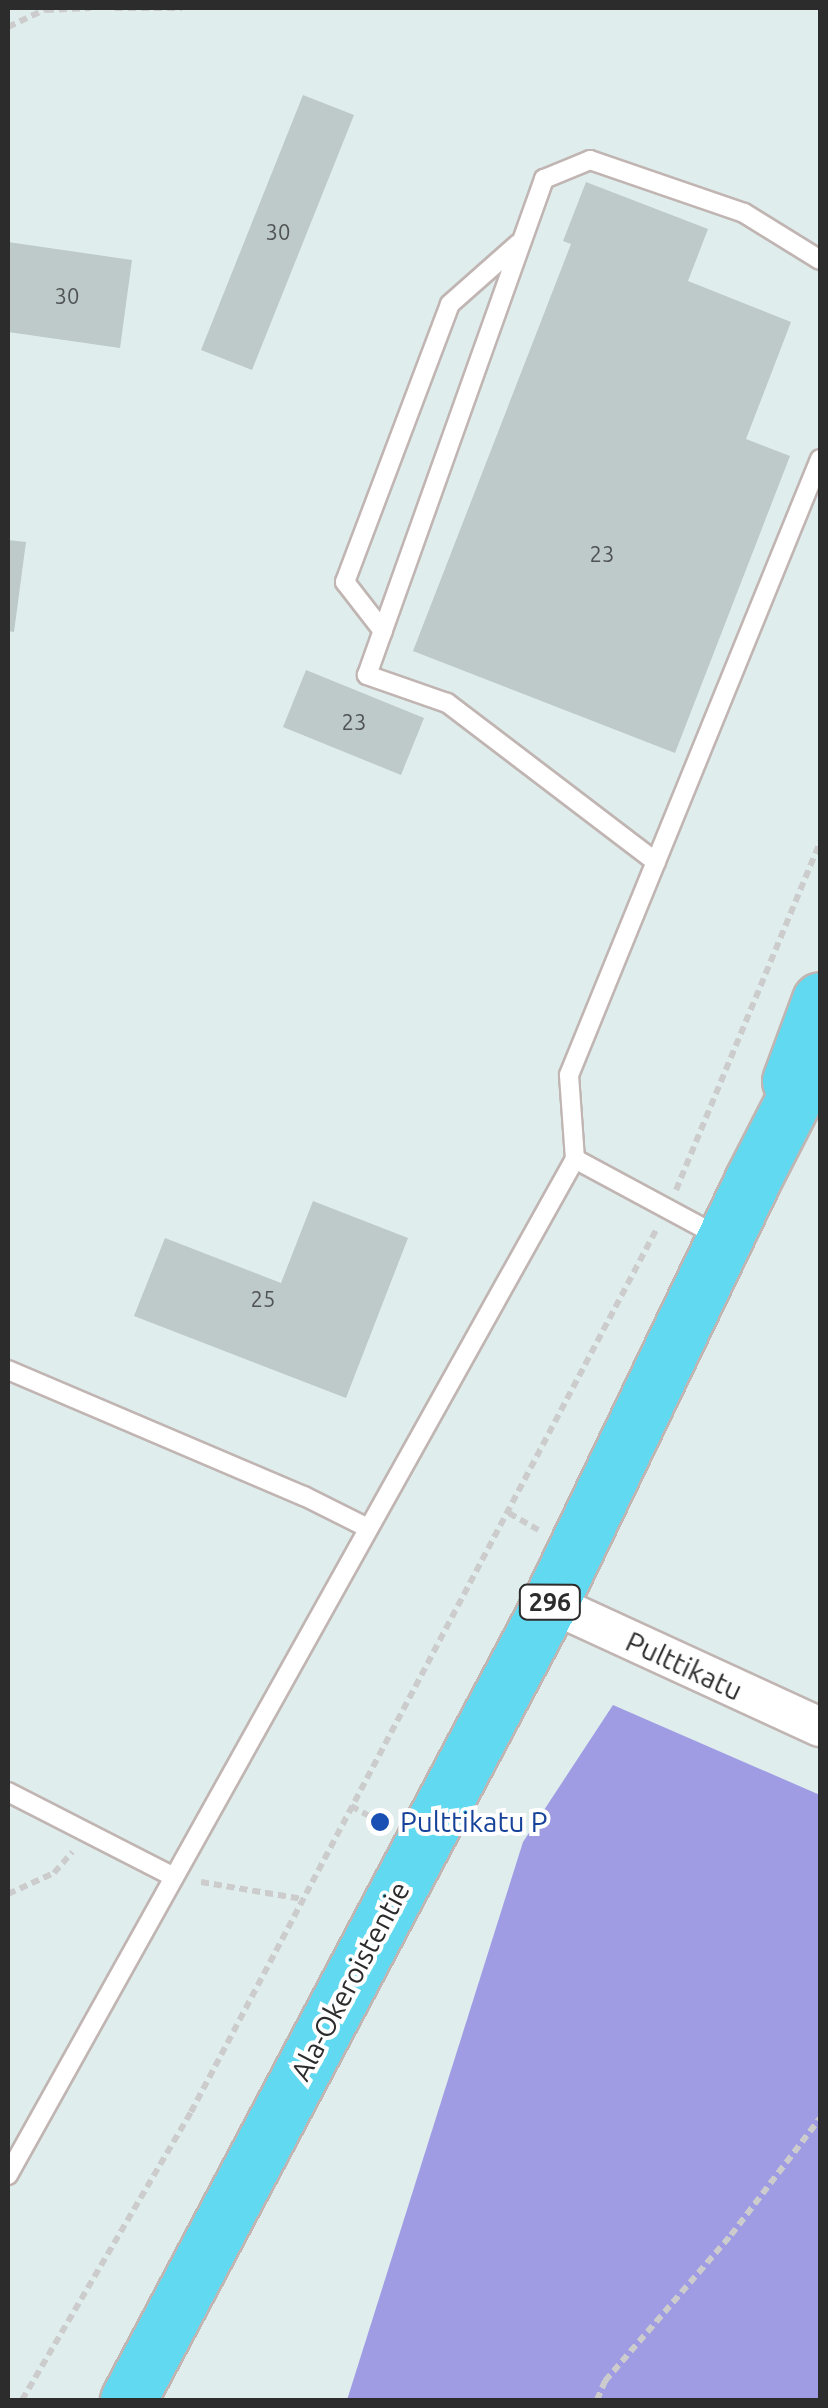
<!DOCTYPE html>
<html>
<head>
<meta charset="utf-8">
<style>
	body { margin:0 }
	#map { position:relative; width:828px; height:2408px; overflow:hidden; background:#dfeeed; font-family:Ubuntu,sans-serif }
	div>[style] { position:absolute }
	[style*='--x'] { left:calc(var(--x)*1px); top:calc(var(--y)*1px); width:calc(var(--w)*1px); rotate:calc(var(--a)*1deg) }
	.green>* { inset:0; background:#9f9ce4 }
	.building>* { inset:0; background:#bec9c9 }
	.path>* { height:6px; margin-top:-3px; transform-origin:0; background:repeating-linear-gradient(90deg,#ccc 0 8px,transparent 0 13px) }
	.roads { filter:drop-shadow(2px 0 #c0b5b2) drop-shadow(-2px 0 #c0b5b2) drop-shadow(0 2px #c0b5b2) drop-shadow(0 -2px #c0b5b2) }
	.service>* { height:18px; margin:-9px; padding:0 9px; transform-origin:9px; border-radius:9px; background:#fff }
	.minor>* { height:38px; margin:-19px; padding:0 19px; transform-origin:19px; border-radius:19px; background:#fff }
	.primary>* { height:55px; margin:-27.5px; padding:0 27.5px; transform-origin:27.5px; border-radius:27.5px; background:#61daf1 }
	.dots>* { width:28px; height:28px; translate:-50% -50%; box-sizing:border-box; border:5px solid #fff; border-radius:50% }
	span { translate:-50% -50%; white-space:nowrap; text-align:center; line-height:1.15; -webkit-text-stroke:8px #fff; paint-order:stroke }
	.number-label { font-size:22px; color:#505353 }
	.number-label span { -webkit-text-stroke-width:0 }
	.shield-label span { padding:2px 8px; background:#fff; border:2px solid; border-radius:8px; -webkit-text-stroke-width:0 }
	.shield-label { font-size:25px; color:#2c2c2c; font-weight:700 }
	.street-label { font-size:28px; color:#2c2c2c }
	.transit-label { font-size:28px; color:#164399 }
	.left { translate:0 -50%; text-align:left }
	.frame { position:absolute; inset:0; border:10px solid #2c2c2c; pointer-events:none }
</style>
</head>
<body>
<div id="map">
	<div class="green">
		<div style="clip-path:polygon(613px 1705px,820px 1795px,820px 2400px,347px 2400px,523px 1842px)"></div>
	</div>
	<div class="building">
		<div style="clip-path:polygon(303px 95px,354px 115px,252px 370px,201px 350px)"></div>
		<div style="clip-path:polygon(586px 182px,708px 229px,688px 281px,791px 322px,746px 439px,790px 456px,675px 753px,413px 651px,571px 244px,563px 241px)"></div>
		<div style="clip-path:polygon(8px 242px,132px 260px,120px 348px,8px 332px)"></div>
		<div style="clip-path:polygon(8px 540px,26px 542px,14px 632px,8px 631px)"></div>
		<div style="clip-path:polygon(306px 670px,424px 718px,401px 775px,283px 727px)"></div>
		<div style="clip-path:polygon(313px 1201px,408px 1238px,346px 1398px,134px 1316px,165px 1238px,281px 1283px)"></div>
	</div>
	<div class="path">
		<div style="--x:115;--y:8;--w:67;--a:0"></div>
		<div style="--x:46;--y:10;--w:45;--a:-2.5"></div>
		<div style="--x:8;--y:27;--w:42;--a:-25.3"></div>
		<div style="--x:676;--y:1190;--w:377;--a:-67.5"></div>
		<div style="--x:509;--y:1513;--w:34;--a:30"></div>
		<div style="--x:351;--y:1806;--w:33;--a:29"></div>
		<div style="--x:201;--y:1882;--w:103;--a:9.5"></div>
		<div style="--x:8;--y:1894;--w:51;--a:-24.5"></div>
		<div style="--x:54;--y:1873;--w:28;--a:-49"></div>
		<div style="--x:22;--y:2400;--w:334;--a:-59.6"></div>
		<div style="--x:191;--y:2112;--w:999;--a:-62.2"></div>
		<div style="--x:597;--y:2400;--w:21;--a:-67"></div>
		<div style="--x:605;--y:2381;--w:193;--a:-49.2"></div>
		<div style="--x:731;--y:2235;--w:147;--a:-52.7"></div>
	</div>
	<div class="roads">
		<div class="service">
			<div style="--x:383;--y:631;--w:62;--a:-127.8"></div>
			<div style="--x:345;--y:582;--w:297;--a:-69.3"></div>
			<div style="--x:450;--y:304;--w:91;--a:-41.4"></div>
			<div style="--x:656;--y:862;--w:263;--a:-142.7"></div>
			<div style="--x:447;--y:703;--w:85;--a:-160.7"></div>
			<div style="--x:367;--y:675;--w:527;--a:-70.36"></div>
			<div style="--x:544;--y:179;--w:50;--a:-22.4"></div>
			<div style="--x:590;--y:160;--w:163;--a:19"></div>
			<div style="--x:744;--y:213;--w:89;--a:31.7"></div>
			<div style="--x:575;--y:1159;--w:84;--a:-94.1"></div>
			<div style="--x:569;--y:1075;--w:665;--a:-67.83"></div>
			<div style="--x:8;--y:1370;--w:322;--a:23.1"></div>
			<div style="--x:304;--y:1496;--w:72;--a:26.6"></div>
			<div style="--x:8;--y:1792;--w:186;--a:27.1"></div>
			<div style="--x:8;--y:2175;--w:1164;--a:-60.84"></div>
			<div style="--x:575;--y:1159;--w:165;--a:28.3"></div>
		</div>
		<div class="minor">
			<div style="--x:550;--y:1603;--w:297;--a:24.7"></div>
		</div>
		<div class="primary">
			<div style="--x:790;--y:1081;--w:86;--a:-69.7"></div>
			<div style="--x:128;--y:2400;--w:902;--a:-62.1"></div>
			<div style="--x:550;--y:1603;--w:468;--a:-64.4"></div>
			<div style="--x:752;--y:1181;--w:149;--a:-62.9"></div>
		</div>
	</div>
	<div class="dots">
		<div style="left:380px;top:1822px;background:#1a4fb4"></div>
	</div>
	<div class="number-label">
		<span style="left:278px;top:232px">30</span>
		<span style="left:67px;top:296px">30</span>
		<span style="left:602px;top:554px">23</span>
		<span style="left:354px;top:722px">23</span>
		<span style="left:263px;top:1299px">25</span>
	</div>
	<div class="shield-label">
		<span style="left:550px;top:1602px">296</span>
	</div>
	<div class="street-label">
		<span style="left:684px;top:1666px;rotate:25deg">Pulttikatu</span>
		<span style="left:350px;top:1981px;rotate:-62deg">Ala-Okeroistentie</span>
	</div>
	<div class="transit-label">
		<span class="left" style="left:400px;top:1822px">Pulttikatu P</span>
	</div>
	<div class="frame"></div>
</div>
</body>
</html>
